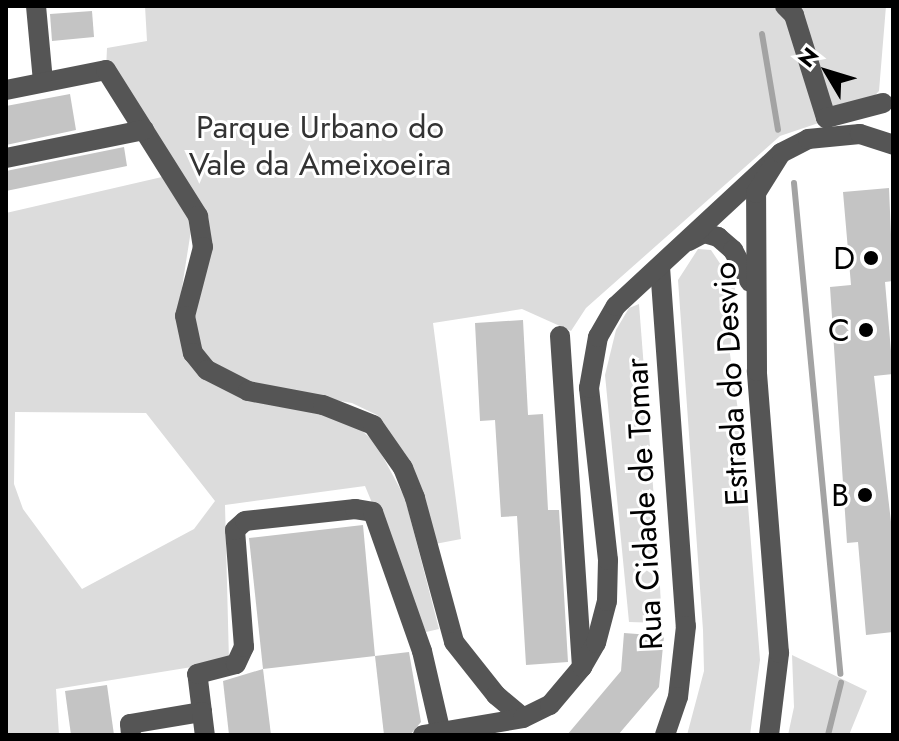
<!DOCTYPE html>
<html>
<head>
<meta charset="utf-8">
<style>
	body { margin:0 }
	#map { position:relative; width:899px; height:741px; overflow:hidden; background:#fff; font-family:Jost,sans-serif }
	div>[style] { position:absolute }
	[style*='--x'] { left:calc(var(--x)*1px); top:calc(var(--y)*1px); width:calc(var(--w)*1px); rotate:calc(var(--a)*1deg) }
	.green>* { inset:0; background:#dcdcdc }
	.stream>* { height:6px; margin:-3px; padding:0 3px; transform-origin:3px; border-radius:3px; background:#a3a3a3 }
	.building>* { inset:0; background:#c4c4c4 }
	.minor>* { height:20px; margin:-10px; padding:0 10px; transform-origin:10px; border-radius:10px; background:#555 }
	.dots>* { width:22px; height:22px; translate:-50% -50%; box-sizing:border-box; border:4px solid #fff; border-radius:50% }
	span { translate:-50% -50%; white-space:nowrap; text-align:center; line-height:1.15; -webkit-text-stroke:6px #fff; paint-order:stroke }
	.park-label { font-size:32px; color:#333 }
	.poi-label { font-size:32px; color:#000 }
	.right { translate:-100% -50%; text-align:right }
	.street-label { font-size:32px; color:#000 }
	.frame { position:absolute; inset:0; border:8px solid #000; pointer-events:none }
	.north { position:absolute; left:787px; top:32px; width:80px; height:80px; -webkit-text-stroke:6px #fff; paint-order:stroke; rotate:308deg; font-size:22px; font-weight:700; line-height:32px; text-align:center; color:#000 }
	.north::after { content:''; display:block; margin:auto; width:28px; height:36px; background:#000; clip-path:polygon(50% 0,100% 100%,50% 72%,0 100%) }
</style>
</head>
<body>
<div id="map">
	<div class="green">
		<div style="clip-path:polygon(145px 6px,886px 6px,879px 91px,863px 108px,780px 136px,586px 308px,571px 331px,522px 309px,433px 323px,461px 539px,435px 544px,411px 466px,377px 415px,352px 403px,225px 382px,186px 335px,204px 234px,106px 70px,107px 48px,147px 41px)"></div>
		<div style="clip-path:polygon(evenodd,162px 177px,192px 224px,177px 319px,204px 378px,242px 398px,348px 419px,375px 442px,405px 498px,439px 629px,426px 632px,365px 486px,225px 505px,229px 661px,56px 689px,59px 735px,6px 735px,6px 213px,162px 177px,15px 412px,146px 413px,215px 501px,194px 529px,82px 589px,23px 509px,14px 484px,15px 412px)"></div>
		<div style="clip-path:polygon(698px 249px,711px 250px,735px 286px,730px 354px,744px 453px,760px 660px,750px 735px,687px 735px,704px 671px,703px 630px,678px 280px)"></div>
		<div style="clip-path:polygon(639px 304px,658px 551px,662px 623px,629px 622px,605px 375px,616px 330px,629px 308px)"></div>
		<div style="clip-path:polygon(792px 655px,867px 691px,849px 735px,788px 735px,794px 707px)"></div>
	</div>
	<div class="stream">
		<div style="--x:762;--y:34;--w:97;--a:80.5"></div>
		<div style="--x:794;--y:183;--w:493;--a:84.6"></div>
		<div style="--x:828;--y:735;--w:54;--a:-76"></div>
	</div>
	<div class="building">
		<div style="clip-path:polygon(92px 11px,94px 37px,52px 41px,50px 14px)"></div>
		<div style="clip-path:polygon(70px 94px,76px 130px,6px 145px,6px 106px)"></div>
		<div style="clip-path:polygon(124px 147px,127px 166px,6px 191px,6px 171px)"></div>
		<div style="clip-path:polygon(889px 188px,893px 281px,885px 282px,893px 374px,874px 376px,893px 539px,893px 632px,866px 635px,858px 542px,847px 543px,830px 287px,851px 285px,843px 192px)"></div>
		<div style="clip-path:polygon(523px 320px,528px 415px,543px 414px,548px 510px,559px 510px,568px 662px,526px 665px,517px 516px,501px 517px,495px 420px,480px 421px,475px 323px)"></div>
		<div style="clip-path:polygon(363px 525px,375px 656px,263px 669px,249px 538px)"></div>
		<div style="clip-path:polygon(624px 633px,664px 636px,659px 687px,618px 735px,567px 735px,621px 671px)"></div>
		<div style="clip-path:polygon(409px 652px,421px 722px,410px 735px,384px 735px,375px 656px)"></div>
		<div style="clip-path:polygon(263px 669px,271px 735px,229px 735px,223px 681px)"></div>
		<div style="clip-path:polygon(107px 685px,114px 735px,71px 735px,65px 691px)"></div>
	</div>
	<div class="minor">
		<div style="--x:36;--y:6;--w:76;--a:84.7"></div>
		<div style="--x:785;--y:6;--w:13;--a:45"></div>
		<div style="--x:794;--y:15;--w:108;--a:72.7"></div>
		<div style="--x:826;--y:118;--w:59;--a:-14.7"></div>
		<div style="--x:6;--y:90;--w:102;--a:-11.3"></div>
		<div style="--x:106;--y:70;--w:173;--a:57.8"></div>
		<div style="--x:198;--y:216;--w:31;--a:81"></div>
		<div style="--x:203;--y:247;--w:71;--a:104.6"></div>
		<div style="--x:185;--y:316;--w:38;--a:78"></div>
		<div style="--x:193;--y:353;--w:22;--a:51"></div>
		<div style="--x:207;--y:370;--w:46;--a:27.1"></div>
		<div style="--x:248;--y:391;--w:76;--a:10.6"></div>
		<div style="--x:323;--y:405;--w:54;--a:21.8"></div>
		<div style="--x:373;--y:425;--w:52;--a:55.1"></div>
		<div style="--x:403;--y:468;--w:32;--a:68"></div>
		<div style="--x:415;--y:498;--w:149;--a:74.8"></div>
		<div style="--x:454;--y:642;--w:68;--a:51.6"></div>
		<div style="--x:496;--y:695;--w:35;--a:40"></div>
		<div style="--x:6;--y:158;--w:141;--a:-11.5"></div>
		<div style="--x:689;--y:241;--w:17;--a:-28"></div>
		<div style="--x:704;--y:233;--w:15;--a:16"></div>
		<div style="--x:718;--y:237;--w:20;--a:41"></div>
		<div style="--x:733;--y:250;--w:36;--a:62"></div>
		<div style="--x:660;--y:267;--w:360;--a:85.9"></div>
		<div style="--x:686;--y:626;--w:71;--a:96.4"></div>
		<div style="--x:678;--y:697;--w:40;--a:108.9"></div>
		<div style="--x:560;--y:336;--w:332;--a:86.2"></div>
		<div style="--x:202;--y:712;--w:38;--a:-97"></div>
		<div style="--x:197;--y:674;--w:40;--a:-14.4"></div>
		<div style="--x:236;--y:664;--w:19;--a:-65"></div>
		<div style="--x:244;--y:647;--w:117;--a:-94.4"></div>
		<div style="--x:235;--y:530;--w:13;--a:-42"></div>
		<div style="--x:245;--y:521;--w:111;--a:-6.2"></div>
		<div style="--x:355;--y:509;--w:18;--a:9"></div>
		<div style="--x:373;--y:512;--w:147;--a:70.6"></div>
		<div style="--x:422;--y:651;--w:84;--a:77"></div>
		<div style="--x:131;--y:735;--w:11;--a:-95"></div>
		<div style="--x:130;--y:724;--w:73;--a:-9.5"></div>
		<div style="--x:202;--y:712;--w:23;--a:83"></div>
		<div style="--x:423;--y:735;--w:101;--a:-9.6"></div>
		<div style="--x:523;--y:718;--w:30;--a:-26"></div>
		<div style="--x:550;--y:705;--w:50;--a:-49.9"></div>
		<div style="--x:582;--y:667;--w:28;--a:-60"></div>
		<div style="--x:596;--y:643;--w:43;--a:-75.3"></div>
		<div style="--x:607;--y:601;--w:41;--a:-88.6"></div>
		<div style="--x:608;--y:560;--w:173;--a:-96.3"></div>
		<div style="--x:589;--y:388;--w:52;--a:-80"></div>
		<div style="--x:598;--y:337;--w:36;--a:-60"></div>
		<div style="--x:616;--y:306;--w:225;--a:-42.8"></div>
		<div style="--x:769;--y:735;--w:83;--a:-83"></div>
		<div style="--x:779;--y:653;--w:283;--a:-94.5"></div>
		<div style="--x:757;--y:371;--w:178;--a:-90.3"></div>
		<div style="--x:756;--y:193;--w:47;--a:-58"></div>
		<div style="--x:781;--y:153;--w:30;--a:-27"></div>
		<div style="--x:808;--y:139;--w:52;--a:-5.5"></div>
		<div style="--x:860;--y:134;--w:35;--a:18"></div>
	</div>
	<div class="dots">
		<div style="left:871px;top:258px;background:#000"></div>
		<div style="left:866px;top:330px;background:#000"></div>
		<div style="left:865px;top:495px;background:#000"></div>
	</div>
	<div class="park-label">
		<span style="left:320px;top:146px">Parque Urbano do<br>Vale da Ameixoeira</span>
	</div>
	<div class="poi-label">
		<span class="right" style="left:855px;top:258px">D</span>
		<span class="right" style="left:850px;top:330px">C</span>
		<span class="right" style="left:849px;top:495px">B</span>
	</div>
	<div class="street-label">
		<span style="left:731px;top:384px;rotate:-93deg">Estrada do Desvio</span>
		<span style="left:644px;top:504px;rotate:-93deg">Rua Cidade de Tomar</span>
	</div>
	<div class="frame"></div>
	<div class="north">N</div>
</div>
</body>
</html>
